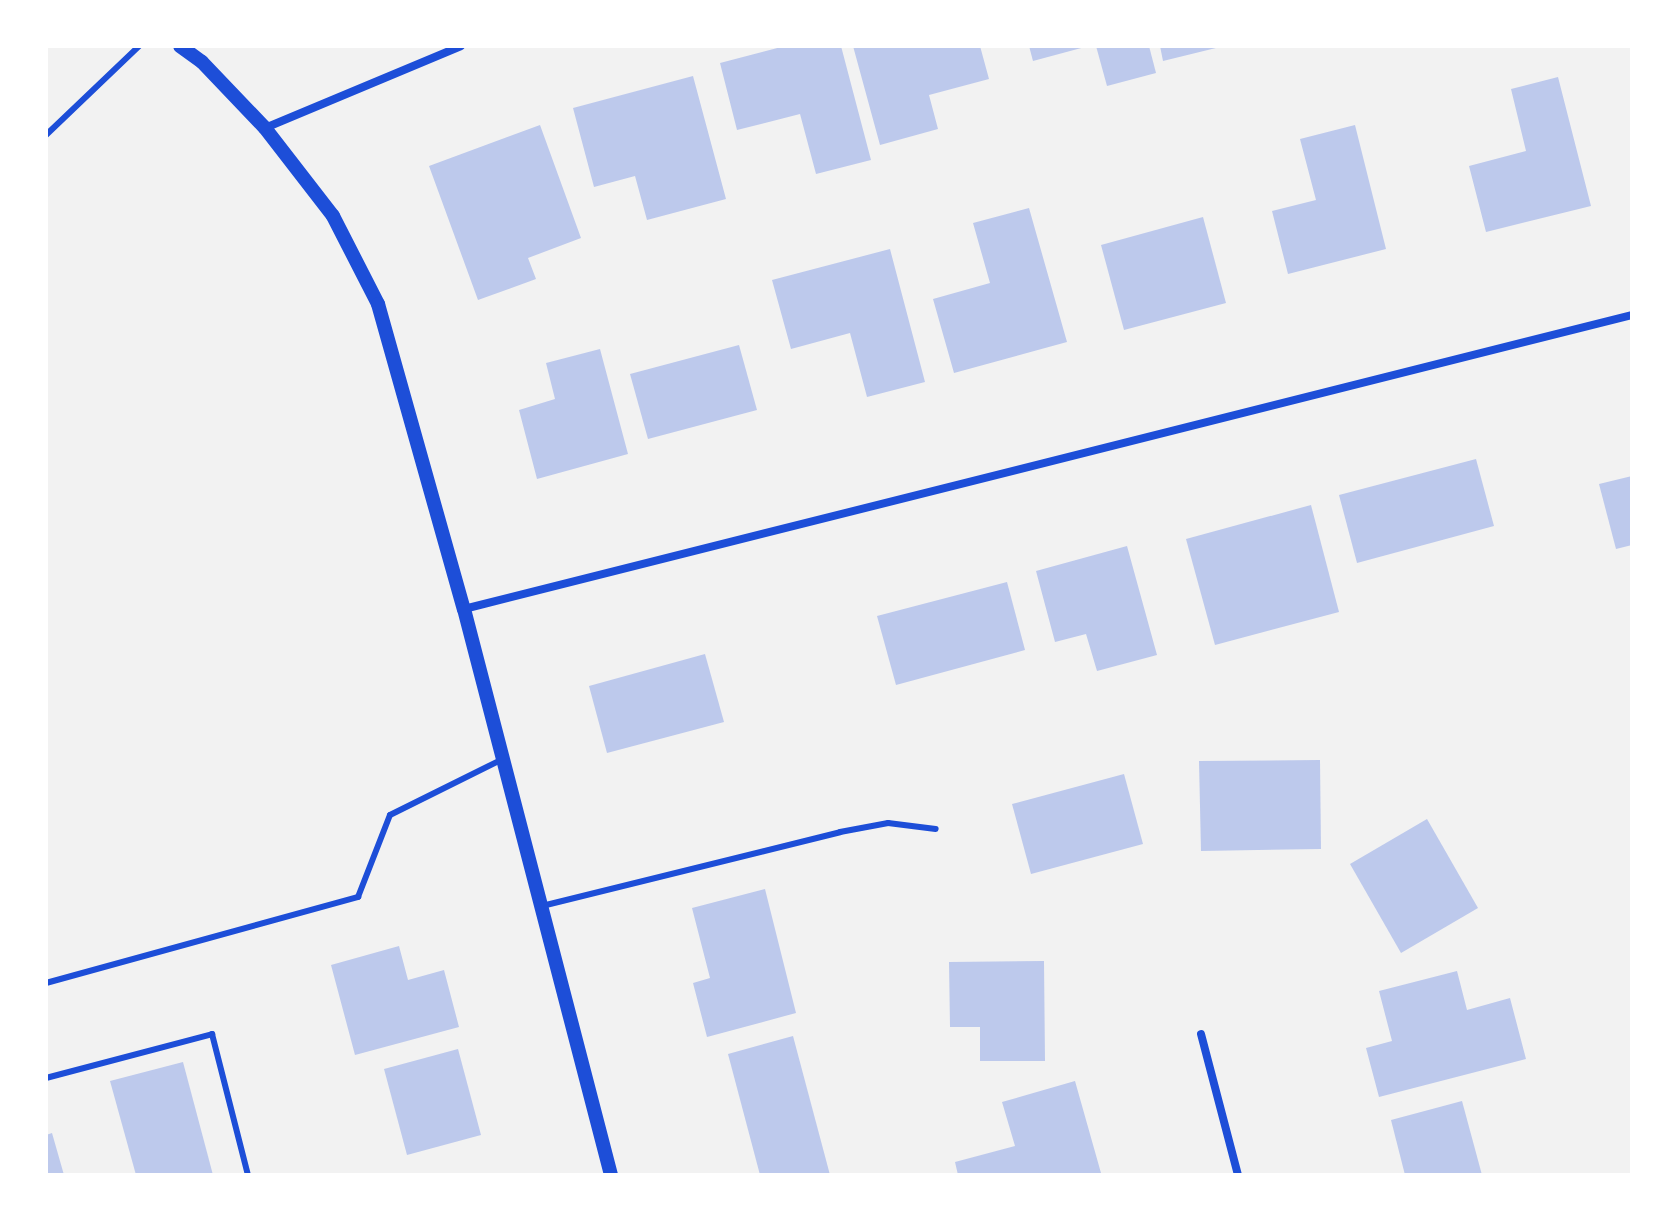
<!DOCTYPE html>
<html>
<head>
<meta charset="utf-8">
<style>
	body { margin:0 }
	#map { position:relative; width:1678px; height:1221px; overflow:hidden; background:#f2f2f2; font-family:"Archivo Narrow",sans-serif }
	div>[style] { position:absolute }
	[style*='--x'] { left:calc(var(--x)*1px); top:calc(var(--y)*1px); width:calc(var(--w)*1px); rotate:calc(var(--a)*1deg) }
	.building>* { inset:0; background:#bdc9ec }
	.service>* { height:6px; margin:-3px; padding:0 3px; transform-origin:3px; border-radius:3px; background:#1d4ed8 }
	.minor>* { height:8px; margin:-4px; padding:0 4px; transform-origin:4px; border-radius:4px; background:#1d4ed8 }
	.tertiary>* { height:14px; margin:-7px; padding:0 7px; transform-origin:7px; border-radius:7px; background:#1d4ed8 }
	span { translate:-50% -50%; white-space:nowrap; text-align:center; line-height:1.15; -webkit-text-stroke:6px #fff; paint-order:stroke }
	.frame { position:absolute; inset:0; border:48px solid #fff; pointer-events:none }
</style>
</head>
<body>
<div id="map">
	<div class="building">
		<div style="clip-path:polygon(785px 46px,841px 46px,871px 160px,816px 174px,800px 114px,737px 130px,720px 63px)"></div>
		<div style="clip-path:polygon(853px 46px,980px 46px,989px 79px,929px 95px,938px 129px,880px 145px)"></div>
		<div style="clip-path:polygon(1029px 46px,1085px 46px,1085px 47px,1033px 61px)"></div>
		<div style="clip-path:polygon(1096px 46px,1149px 46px,1156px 73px,1107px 86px)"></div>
		<div style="clip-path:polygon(1160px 46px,1220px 46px,1220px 47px,1163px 61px)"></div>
		<div style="clip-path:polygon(693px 76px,726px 199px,647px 220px,635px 176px,594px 187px,573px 108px)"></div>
		<div style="clip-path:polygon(1558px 77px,1591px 206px,1486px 232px,1469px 166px,1526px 151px,1511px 89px)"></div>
		<div style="clip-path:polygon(540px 125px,581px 238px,528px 258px,536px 279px,478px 300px,429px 166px)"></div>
		<div style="clip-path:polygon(1355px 125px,1386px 249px,1288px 274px,1272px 211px,1316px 200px,1300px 139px)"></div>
		<div style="clip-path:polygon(1029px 208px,1067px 342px,954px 373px,933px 299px,990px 283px,973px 223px)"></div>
		<div style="clip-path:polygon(1203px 217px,1226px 303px,1124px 330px,1101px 245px)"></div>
		<div style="clip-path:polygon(890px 249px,925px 382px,867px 397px,850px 333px,791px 349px,772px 280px)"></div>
		<div style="clip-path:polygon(739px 345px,757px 410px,648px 439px,630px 374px)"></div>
		<div style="clip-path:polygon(600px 349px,628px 454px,537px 479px,519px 410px,555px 399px,546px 363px)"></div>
		<div style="clip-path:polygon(1476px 459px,1494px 526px,1357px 563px,1339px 495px)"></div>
		<div style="clip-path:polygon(1632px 476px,1632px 545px,1616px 549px,1599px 484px)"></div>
		<div style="clip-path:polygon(1311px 505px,1339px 612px,1215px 645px,1186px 539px)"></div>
		<div style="clip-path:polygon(1127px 546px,1157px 655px,1097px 671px,1086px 634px,1055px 642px,1036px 571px)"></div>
		<div style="clip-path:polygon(1007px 582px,1025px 650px,896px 685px,877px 616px)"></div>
		<div style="clip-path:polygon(705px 654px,724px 722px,607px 753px,589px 686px)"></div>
		<div style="clip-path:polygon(1320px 760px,1321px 849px,1201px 851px,1199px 761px)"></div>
		<div style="clip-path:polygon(1124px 774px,1143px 844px,1031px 874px,1012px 804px)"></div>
		<div style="clip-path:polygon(1427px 819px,1478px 908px,1401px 953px,1350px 864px)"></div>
		<div style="clip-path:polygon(765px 889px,796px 1013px,707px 1037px,693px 983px,710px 978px,692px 908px)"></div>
		<div style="clip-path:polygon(399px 946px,408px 980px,444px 970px,459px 1027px,355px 1055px,331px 965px)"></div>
		<div style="clip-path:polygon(1044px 961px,1045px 1061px,980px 1061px,980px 1027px,950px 1027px,949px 962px)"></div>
		<div style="clip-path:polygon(1457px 971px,1467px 1010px,1510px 998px,1526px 1059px,1379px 1097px,1366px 1048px,1392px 1041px,1379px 991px)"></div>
		<div style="clip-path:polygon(793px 1036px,830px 1175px,760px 1175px,728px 1054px)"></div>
		<div style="clip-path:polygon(458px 1049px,481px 1135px,407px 1155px,384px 1069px)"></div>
		<div style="clip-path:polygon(183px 1062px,213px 1175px,136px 1175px,110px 1081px)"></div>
		<div style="clip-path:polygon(1075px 1081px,1101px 1173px,958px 1175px,955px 1162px,1015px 1146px,1002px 1102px)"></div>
		<div style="clip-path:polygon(1462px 1101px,1482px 1175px,1405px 1175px,1391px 1120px)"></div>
		<div style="clip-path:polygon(52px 1133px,64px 1175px,46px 1175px,46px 1135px)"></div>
	</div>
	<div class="service">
		<div style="--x:46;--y:135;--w:129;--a:-43.7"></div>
		<div style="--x:542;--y:906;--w:307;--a:-13.9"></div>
		<div style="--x:840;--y:832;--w:49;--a:-10.6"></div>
		<div style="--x:888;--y:823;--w:48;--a:7.1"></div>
		<div style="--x:46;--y:983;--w:324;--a:-15.4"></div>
		<div style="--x:358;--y:897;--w:88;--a:-68.7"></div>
		<div style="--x:390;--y:815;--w:124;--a:-26.4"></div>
		<div style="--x:46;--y:1078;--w:172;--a:-14.8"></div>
		<div style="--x:212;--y:1034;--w:146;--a:75.7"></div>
	</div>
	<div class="minor">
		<div style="--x:265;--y:128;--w:212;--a:-22.7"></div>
		<div style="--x:464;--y:609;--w:1204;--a:-14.13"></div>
		<div style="--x:1201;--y:1034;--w:146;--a:75.3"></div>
	</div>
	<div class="tertiary">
		<div style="--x:180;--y:46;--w:27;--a:36"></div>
		<div style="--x:202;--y:62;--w:91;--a:46.3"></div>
		<div style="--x:265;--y:128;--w:111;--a:52.3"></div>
		<div style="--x:333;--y:216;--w:99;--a:62.9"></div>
		<div style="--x:378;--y:304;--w:317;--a:74.3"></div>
		<div style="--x:464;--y:609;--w:585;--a:75.44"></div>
	</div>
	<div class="frame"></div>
</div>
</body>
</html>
